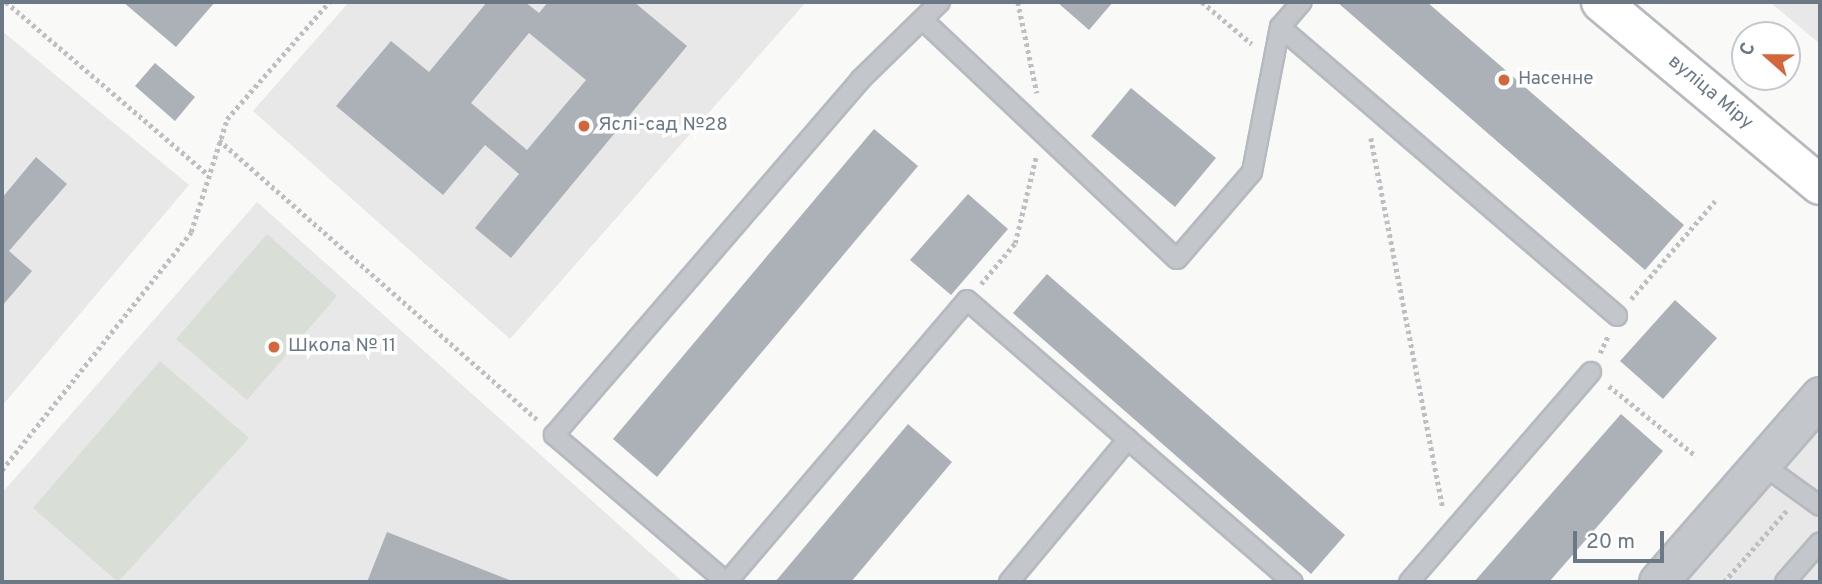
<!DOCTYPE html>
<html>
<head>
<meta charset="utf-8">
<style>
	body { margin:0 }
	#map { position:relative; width:1822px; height:584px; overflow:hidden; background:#f9f9f7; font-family:Overpass,sans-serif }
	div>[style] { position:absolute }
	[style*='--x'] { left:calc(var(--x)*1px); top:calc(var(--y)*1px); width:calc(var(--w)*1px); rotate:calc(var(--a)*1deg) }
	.built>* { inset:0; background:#e7e8e7 }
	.green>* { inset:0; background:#d9ded6 }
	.building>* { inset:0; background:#abb1b7 }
	.path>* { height:4.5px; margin-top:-2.25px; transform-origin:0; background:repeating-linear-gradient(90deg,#bdbfc2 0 3.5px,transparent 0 7px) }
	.roads { filter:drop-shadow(2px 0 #b6babe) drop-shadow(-2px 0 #b6babe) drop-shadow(0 2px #b6babe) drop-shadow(0 -2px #b6babe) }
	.service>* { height:18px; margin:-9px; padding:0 9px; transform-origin:9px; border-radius:9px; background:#c3c6ca }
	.minor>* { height:37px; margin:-18.5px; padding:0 18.5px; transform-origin:18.5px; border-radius:18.5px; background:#c3c6ca }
	.secondary>* { height:38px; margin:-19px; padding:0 19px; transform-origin:19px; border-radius:19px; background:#fff }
	.dots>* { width:19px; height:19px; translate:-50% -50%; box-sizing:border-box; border:4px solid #fff; border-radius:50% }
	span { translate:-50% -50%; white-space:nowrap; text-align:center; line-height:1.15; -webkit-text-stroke:7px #fff; paint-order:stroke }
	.poi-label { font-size:19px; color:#6b7885 }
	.left { translate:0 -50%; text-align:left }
	.street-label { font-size:19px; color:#6b7885 }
	.frame { position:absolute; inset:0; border:4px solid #6b7885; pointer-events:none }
	.north { position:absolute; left:1731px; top:21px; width:70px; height:70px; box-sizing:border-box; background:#fff; border:2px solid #c4c9ce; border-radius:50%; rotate:291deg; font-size:19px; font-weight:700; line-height:28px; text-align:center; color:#6b7885 }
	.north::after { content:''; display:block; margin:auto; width:24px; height:32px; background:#d5663b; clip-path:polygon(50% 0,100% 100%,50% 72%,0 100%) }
	.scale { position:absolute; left:1573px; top:531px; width:91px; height:32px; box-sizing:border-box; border:4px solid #6b7885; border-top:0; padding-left:9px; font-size:21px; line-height:24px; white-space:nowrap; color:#6b7885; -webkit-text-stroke:5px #fff; paint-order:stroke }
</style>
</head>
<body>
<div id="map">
	<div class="built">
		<div style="clip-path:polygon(349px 2px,806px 2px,510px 339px,253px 111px)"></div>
		<div style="clip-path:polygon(1770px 2px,1820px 2px,1820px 44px)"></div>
		<div style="clip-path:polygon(2px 31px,189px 185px,2px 406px)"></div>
		<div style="clip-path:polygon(257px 202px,683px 582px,2px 582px,2px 493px)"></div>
		<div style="clip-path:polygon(1820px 417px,1820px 582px,1679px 582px)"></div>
	</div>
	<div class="green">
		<div style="clip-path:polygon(267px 234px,337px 296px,247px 400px,176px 339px)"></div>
		<div style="clip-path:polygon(160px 361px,249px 438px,118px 582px,33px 508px)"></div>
	</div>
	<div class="building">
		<div style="clip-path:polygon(123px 2px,215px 2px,176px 47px)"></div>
		<div style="clip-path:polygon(evenodd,487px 2px,525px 2px,539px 13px,548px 2px,634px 2px,687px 46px,511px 258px,475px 228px,519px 174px,485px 145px,443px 195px,336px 106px,391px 41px,429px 72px,487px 2px,529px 33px,586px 80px,527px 150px,471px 103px,529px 33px)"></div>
		<div style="clip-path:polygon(1057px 2px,1113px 2px,1089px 30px)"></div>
		<div style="clip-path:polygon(1337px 2px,1427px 2px,1684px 225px,1645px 270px)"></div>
		<div style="clip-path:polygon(155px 63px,195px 97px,175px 121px,135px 86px)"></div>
		<div style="clip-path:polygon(1131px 88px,1216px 158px,1175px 207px,1091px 136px)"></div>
		<div style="clip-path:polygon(874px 129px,918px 166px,657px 477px,613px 439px)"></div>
		<div style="clip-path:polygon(36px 157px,67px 184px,9px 251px,32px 271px,2px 306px,2px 198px)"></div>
		<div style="clip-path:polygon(968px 194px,1008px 229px,951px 295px,910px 260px)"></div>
		<div style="clip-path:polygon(1047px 274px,1345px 535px,1311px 574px,1013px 313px)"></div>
		<div style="clip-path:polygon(1675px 300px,1717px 338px,1663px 399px,1620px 361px)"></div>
		<div style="clip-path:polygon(1621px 414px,1663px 451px,1590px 535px,1549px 582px,1474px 582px)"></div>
		<div style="clip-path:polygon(908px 424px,952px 462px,851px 582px,775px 582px)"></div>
		<div style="clip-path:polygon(387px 532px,512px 581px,512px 582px,367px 582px)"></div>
	</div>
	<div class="path">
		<div style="--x:6;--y:2;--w:263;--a:40.5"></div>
		<div style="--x:1018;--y:2;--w:93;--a:78.2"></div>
		<div style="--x:1202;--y:2;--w:65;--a:40"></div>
		<div style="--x:1371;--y:138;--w:376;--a:79"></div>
		<div style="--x:219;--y:140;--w:423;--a:41.3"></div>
		<div style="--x:981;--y:284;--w:53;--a:-50.3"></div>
		<div style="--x:1015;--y:243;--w:89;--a:-76.3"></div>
		<div style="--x:1631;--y:299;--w:129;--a:-49.4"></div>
		<div style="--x:1600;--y:353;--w:19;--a:-65"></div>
		<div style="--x:1609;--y:386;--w:112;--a:38.8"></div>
		<div style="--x:2;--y:470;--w:304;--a:-51.5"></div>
		<div style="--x:191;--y:232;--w:119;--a:-72.3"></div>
		<div style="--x:227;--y:119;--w:155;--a:-48.9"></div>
		<div style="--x:1724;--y:582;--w:97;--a:-48.8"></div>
	</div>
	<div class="roads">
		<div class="service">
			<div style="--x:924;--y:21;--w:347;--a:43.3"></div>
			<div style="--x:1177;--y:259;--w:115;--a:-49.2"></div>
			<div style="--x:1252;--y:172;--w:148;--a:-79.1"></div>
			<div style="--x:1280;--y:27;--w:33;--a:-49"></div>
			<div style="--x:1280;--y:27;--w:444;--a:40.6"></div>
			<div style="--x:1763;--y:465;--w:70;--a:35.7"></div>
			<div style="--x:725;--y:581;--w:225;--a:-139.5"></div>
			<div style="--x:554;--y:435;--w:469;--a:-49.2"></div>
			<div style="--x:860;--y:80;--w:112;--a:-44.3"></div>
			<div style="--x:727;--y:582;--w:370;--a:-49.6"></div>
			<div style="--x:967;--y:300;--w:431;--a:40.9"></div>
			<div style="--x:1009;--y:582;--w:186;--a:-50.2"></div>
			<div style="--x:1409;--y:582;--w:278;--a:-49.1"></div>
			<div style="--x:1785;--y:582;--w:53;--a:-48.8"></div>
		</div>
		<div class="minor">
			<div style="--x:1658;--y:582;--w:247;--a:-48.9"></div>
		</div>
		<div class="secondary">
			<div style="--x:1601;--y:2;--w:285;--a:39.9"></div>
		</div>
	</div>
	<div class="dots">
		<div style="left:1504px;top:80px;background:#d5663b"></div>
		<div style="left:584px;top:126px;background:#d5663b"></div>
		<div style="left:274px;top:347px;background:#d5663b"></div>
	</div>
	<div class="poi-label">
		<span class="left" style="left:1518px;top:80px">Насенне</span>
		<span class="left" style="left:598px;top:126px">Яслі-сад №28</span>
		<span class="left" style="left:288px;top:347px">Школа № 11</span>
	</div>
	<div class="street-label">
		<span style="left:1710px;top:93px;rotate:40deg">вуліца Міру</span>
	</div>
	<div class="frame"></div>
	<div class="north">С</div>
	<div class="scale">20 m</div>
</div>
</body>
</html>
